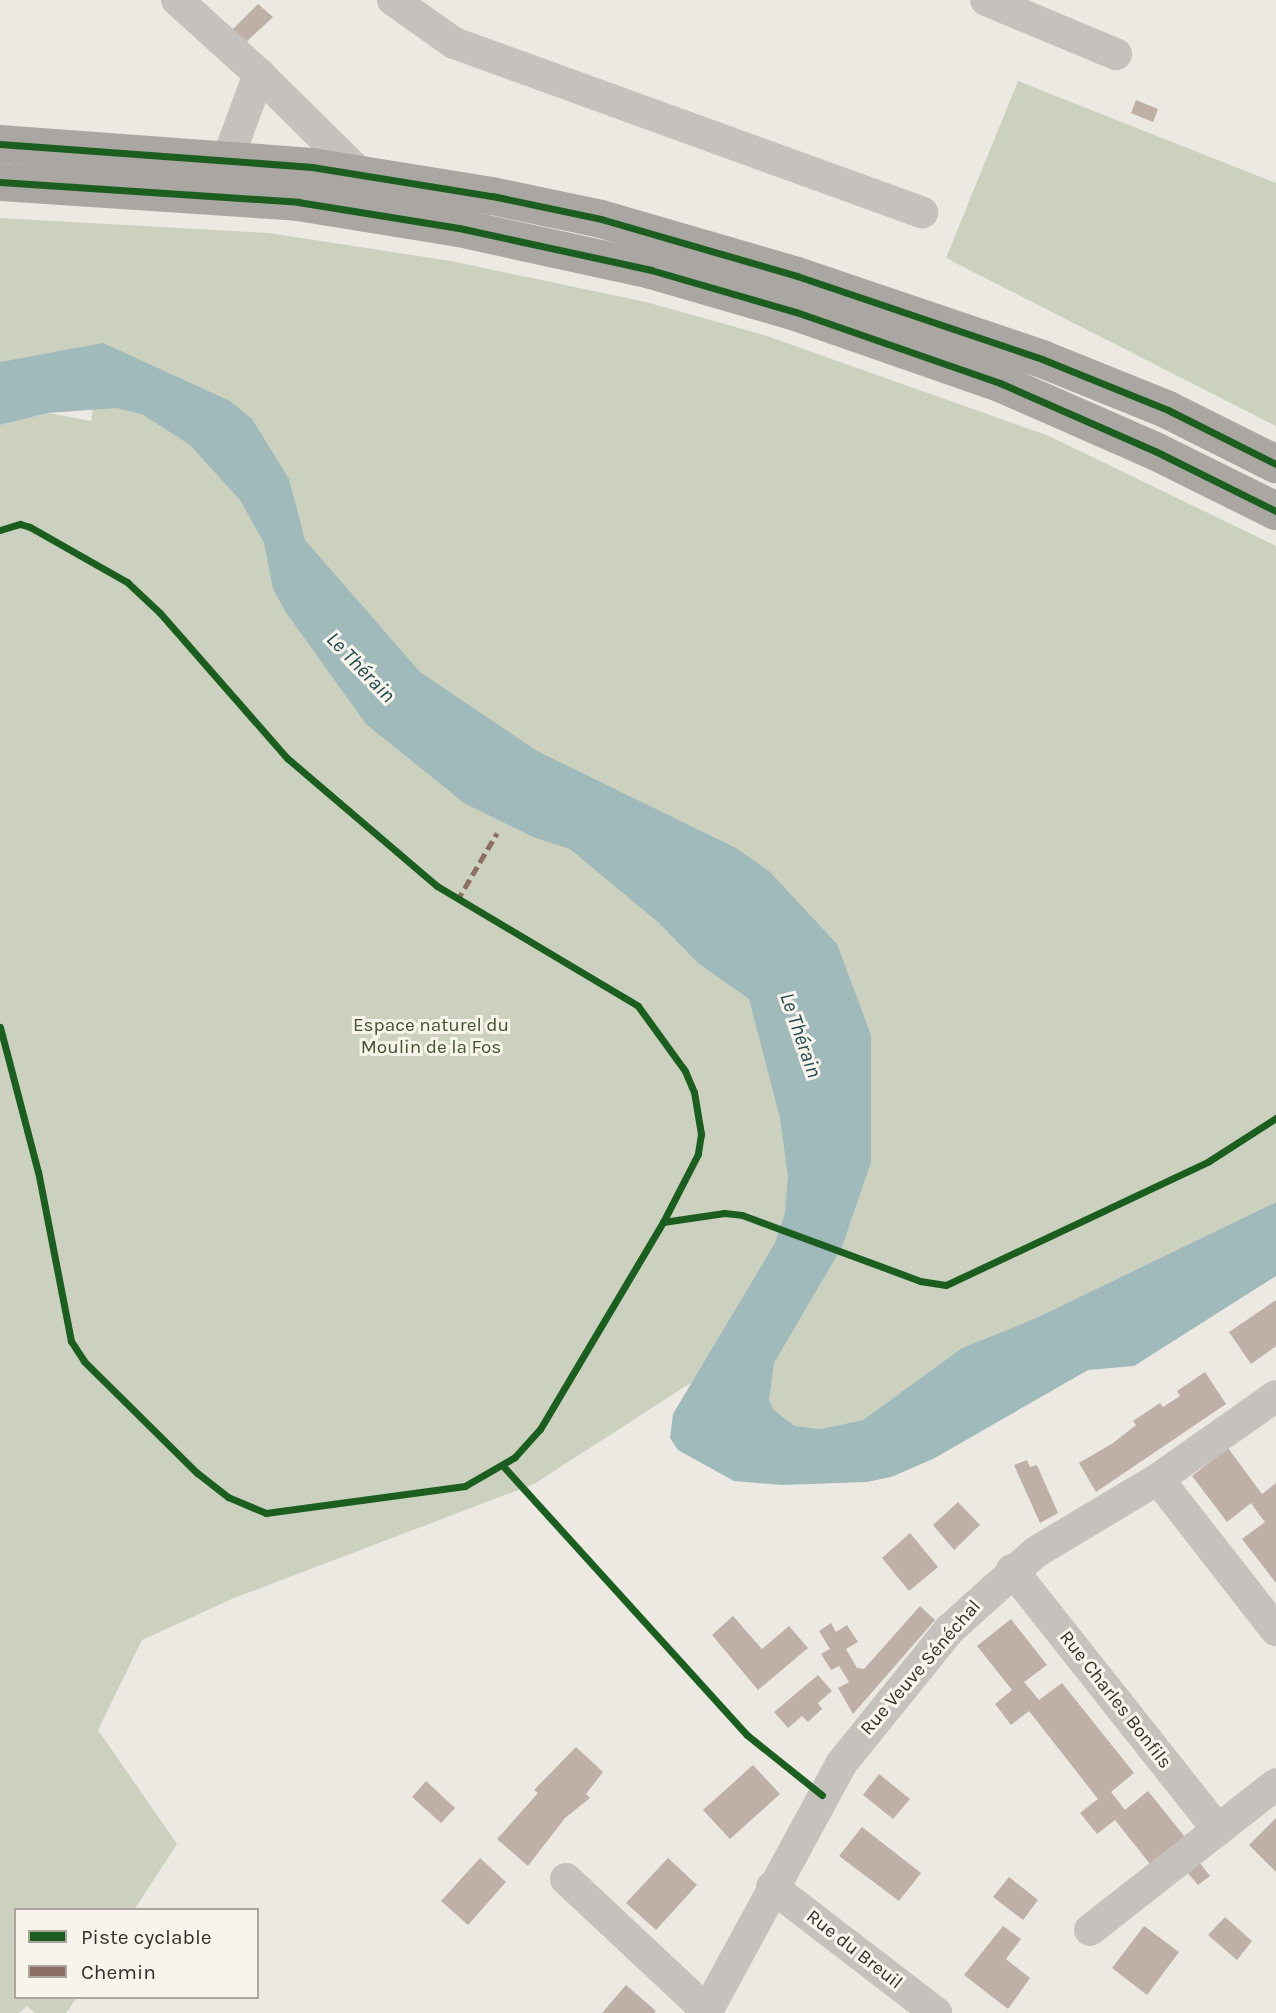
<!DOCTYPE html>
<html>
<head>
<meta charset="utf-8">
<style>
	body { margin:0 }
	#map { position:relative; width:1276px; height:2013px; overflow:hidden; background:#ece9e3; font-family:Karla,sans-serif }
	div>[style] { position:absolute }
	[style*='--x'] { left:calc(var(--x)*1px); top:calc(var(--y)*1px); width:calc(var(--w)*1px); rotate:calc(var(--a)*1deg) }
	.green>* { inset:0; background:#cbd1be }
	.water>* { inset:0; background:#a0b9bb }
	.building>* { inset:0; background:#beb0a6 }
	.minor>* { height:32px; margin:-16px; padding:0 16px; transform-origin:16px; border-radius:16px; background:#c5c1bc }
	.major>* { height:38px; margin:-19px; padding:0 19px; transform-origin:19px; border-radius:19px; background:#aaa6a1 }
	.quiet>* { height:5px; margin-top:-2.5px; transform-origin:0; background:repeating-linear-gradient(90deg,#8d6e63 0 10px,transparent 0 15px) }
	.cycleway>* { height:7px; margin:-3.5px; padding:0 3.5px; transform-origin:3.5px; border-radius:3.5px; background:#1b5e20 }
	span { translate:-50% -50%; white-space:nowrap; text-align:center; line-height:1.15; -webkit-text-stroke:6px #f8f4eb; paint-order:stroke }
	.park-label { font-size:19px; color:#415230 }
	.street-label { font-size:19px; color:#362f2a }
	.water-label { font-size:21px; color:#234b53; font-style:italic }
	.legend { position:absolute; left:14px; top:1908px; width:245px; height:91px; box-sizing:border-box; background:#f8f4eb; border:2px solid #aaa59e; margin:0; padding:9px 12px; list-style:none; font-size:21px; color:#362f2a }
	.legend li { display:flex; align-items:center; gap:14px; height:35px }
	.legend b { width:35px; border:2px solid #aaa59e }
</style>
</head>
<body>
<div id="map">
	<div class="green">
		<div style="clip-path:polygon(1018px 81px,1276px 183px,1276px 426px,946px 258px)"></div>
		<div style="clip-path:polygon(0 218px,269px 233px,451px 261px,646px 302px,764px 335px,1049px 436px,1276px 546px,1276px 1202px,1034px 1319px,962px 1348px,863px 1420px,820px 1429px,795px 1426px,774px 1410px,769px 1400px,773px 1364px,689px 1384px,534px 1484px,234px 1598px,142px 1640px,98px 1730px,177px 1844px,134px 1910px,16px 1910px,16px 1997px,77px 1997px,66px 2013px,35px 2013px,27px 2006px,19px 2013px,0 2013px,0 425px,48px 413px,91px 421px,103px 344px,0 362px)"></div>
	</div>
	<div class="water">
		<div style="clip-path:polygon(103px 343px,230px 401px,252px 419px,289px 479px,305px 540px,420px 672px,537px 751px,736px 848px,770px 872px,837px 944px,871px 1035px,871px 1162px,842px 1247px,774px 1363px,769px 1400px,774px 1410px,795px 1426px,820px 1429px,863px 1420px,962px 1348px,1034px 1319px,1276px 1202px,1276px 1276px,1134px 1366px,1088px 1370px,933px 1459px,891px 1477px,867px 1482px,782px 1485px,734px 1481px,678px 1450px,670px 1438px,673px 1414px,775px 1243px,785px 1213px,788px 1176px,780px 1118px,749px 999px,698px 963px,658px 922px,570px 849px,533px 837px,464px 803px,366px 724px,285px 611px,273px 589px,264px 543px,240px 500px,190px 445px,142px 414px,116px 408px,48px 413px,0 425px,0 362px)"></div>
	</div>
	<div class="building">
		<div style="clip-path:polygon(258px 4px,273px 17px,243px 45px,229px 33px)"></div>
		<div style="clip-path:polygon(1136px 100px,1158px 109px,1153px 122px,1131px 113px)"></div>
		<div style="clip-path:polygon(1276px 1300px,1276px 1346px,1251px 1364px,1229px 1332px)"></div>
		<div style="clip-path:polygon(1205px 1372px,1226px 1404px,1096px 1492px,1079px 1463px,1113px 1443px,1136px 1425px,1133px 1421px,1160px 1403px,1163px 1407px,1180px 1396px,1177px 1391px)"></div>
		<div style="clip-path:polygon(1228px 1448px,1262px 1494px,1276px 1483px,1276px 1583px,1242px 1539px,1265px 1522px,1258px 1513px,1251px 1503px,1227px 1522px,1192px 1476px)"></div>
		<div style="clip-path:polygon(1027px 1460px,1030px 1467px,1037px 1465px,1058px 1513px,1040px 1523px,1014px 1465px)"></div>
		<div style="clip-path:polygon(958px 1502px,980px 1525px,954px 1550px,933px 1525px)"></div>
		<div style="clip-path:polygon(910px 1533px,938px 1567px,909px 1591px,882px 1558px)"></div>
		<div style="clip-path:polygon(920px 1606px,935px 1620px,853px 1714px,838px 1688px,849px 1682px,839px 1666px,831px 1670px,821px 1654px,830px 1649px,819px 1631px,831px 1623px,836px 1632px,847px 1625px,858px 1642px,846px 1649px,857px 1668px,864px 1669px)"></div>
		<div style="clip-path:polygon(733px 1616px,762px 1649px,789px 1626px,808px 1648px,758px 1690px,712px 1635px)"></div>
		<div style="clip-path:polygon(1011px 1619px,1047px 1665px,1024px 1682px,1039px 1700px,1062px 1683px,1134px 1773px,1111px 1792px,1125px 1810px,1148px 1791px,1185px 1837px,1150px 1864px,1115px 1820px,1097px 1834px,1080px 1813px,1098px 1799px,1029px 1711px,1011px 1725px,995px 1704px,1012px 1690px,977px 1646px)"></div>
		<div style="clip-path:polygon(818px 1675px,832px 1691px,818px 1703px,822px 1709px,808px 1722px,802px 1716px,788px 1728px,774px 1712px)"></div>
		<div style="clip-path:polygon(576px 1747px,603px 1772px,586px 1794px,590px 1798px,565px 1818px,528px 1866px,497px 1839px,538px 1793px,534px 1790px)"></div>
		<div style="clip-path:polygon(753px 1765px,780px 1794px,730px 1839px,703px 1810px)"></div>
		<div style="clip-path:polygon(879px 1774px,910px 1799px,893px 1819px,863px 1795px)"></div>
		<div style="clip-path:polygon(426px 1781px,455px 1808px,441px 1823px,412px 1797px)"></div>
		<div style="clip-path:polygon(1276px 1818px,1276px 1872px,1249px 1845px)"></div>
		<div style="clip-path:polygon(862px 1827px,921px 1873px,899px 1901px,839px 1856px)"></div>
		<div style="clip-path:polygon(480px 1858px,506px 1882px,468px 1925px,441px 1901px)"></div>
		<div style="clip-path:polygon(668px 1858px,697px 1885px,656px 1930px,626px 1903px)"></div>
		<div style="clip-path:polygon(1199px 1862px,1210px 1876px,1198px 1885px,1187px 1872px)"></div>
		<div style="clip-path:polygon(1009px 1877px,1038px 1900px,1023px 1920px,993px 1897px)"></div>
		<div style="clip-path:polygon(1225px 1917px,1252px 1941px,1237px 1960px,1208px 1935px)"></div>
		<div style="clip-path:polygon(1003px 1926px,1021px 1939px,1006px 1959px,1030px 1978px,1008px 2009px,964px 1975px)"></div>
		<div style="clip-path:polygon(1144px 1926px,1179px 1952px,1147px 1995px,1112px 1968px)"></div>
		<div style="clip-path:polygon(626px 1985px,656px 2011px,654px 2013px,602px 2013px)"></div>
	</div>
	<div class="minor">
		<div style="--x:177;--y:0;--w:110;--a:42.1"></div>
		<div style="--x:393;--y:0;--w:75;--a:35.2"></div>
		<div style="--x:454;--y:43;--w:498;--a:19.9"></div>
		<div style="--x:986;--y:0;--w:141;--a:22.6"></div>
		<div style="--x:228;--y:158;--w:90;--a:-69.7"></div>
		<div style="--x:259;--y:74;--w:141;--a:44.7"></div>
		<div style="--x:1158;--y:1479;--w:192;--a:52"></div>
		<div style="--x:1012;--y:1570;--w:332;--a:51.6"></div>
		<div style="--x:566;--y:1879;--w:193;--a:43.1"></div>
		<div style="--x:772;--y:1887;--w:207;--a:37.5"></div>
		<div style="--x:1090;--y:1930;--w:236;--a:-38.1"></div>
		<div style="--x:706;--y:2013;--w:283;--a:-61.5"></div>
		<div style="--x:841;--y:1764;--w:172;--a:-51.1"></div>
		<div style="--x:949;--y:1630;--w:117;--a:-41.9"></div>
		<div style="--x:1036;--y:1552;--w:142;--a:-30.9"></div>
		<div style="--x:1158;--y:1479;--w:144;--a:-35.1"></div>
	</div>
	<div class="major">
		<div style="--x:0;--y:144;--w:313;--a:4.2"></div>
		<div style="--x:312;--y:167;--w:182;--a:9.2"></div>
		<div style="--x:492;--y:196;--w:111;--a:11.9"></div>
		<div style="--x:601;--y:219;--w:204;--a:16.2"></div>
		<div style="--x:797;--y:276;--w:259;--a:18.7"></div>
		<div style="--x:1042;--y:359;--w:136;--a:22"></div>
		<div style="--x:1168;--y:410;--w:121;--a:26.6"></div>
		<div style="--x:0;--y:182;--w:299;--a:3.8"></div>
		<div style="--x:298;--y:202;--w:163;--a:9.2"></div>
		<div style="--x:459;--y:228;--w:197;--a:12.3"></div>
		<div style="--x:651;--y:270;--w:151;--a:16.2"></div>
		<div style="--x:796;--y:312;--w:216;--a:19.2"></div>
		<div style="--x:1000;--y:383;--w:171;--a:23.7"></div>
		<div style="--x:1157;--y:452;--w:133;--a:26.4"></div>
	</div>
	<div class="quiet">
		<div style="--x:457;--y:901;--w:79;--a:-59.5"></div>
	</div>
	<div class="cycleway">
		<div style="--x:0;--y:144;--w:313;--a:4.2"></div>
		<div style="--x:312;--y:167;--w:182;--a:9.2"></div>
		<div style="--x:492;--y:196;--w:111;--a:11.9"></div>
		<div style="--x:601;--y:219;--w:204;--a:16.2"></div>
		<div style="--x:797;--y:276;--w:259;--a:18.7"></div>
		<div style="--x:1042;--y:359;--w:136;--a:22"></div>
		<div style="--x:1168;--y:410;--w:121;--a:26.6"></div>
		<div style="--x:0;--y:182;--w:299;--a:3.8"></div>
		<div style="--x:298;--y:202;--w:163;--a:9.2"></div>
		<div style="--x:459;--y:228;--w:197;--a:12.3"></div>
		<div style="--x:651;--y:270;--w:151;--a:16.2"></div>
		<div style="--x:796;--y:312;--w:216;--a:19.2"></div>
		<div style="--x:1000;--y:383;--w:171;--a:23.7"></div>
		<div style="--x:1157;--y:452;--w:133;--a:26.4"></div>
		<div style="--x:0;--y:530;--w:21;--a:-17"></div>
		<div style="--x:20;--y:524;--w:10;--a:17"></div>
		<div style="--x:30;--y:527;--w:112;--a:29.6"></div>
		<div style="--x:127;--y:582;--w:45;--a:43.2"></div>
		<div style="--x:160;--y:613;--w:193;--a:48.8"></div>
		<div style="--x:287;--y:758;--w:197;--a:40.5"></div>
		<div style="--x:437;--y:886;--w:234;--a:30.8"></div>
		<div style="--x:638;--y:1006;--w:80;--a:54.1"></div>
		<div style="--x:685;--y:1071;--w:23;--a:67"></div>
		<div style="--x:694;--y:1092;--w:43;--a:80.5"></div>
		<div style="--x:701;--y:1134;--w:20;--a:99"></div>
		<div style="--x:698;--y:1154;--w:76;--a:117.2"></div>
		<div style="--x:663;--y:1222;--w:241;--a:120.7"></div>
		<div style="--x:540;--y:1429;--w:38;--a:132"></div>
		<div style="--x:515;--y:1457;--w:58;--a:149.9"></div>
		<div style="--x:465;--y:1486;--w:201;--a:172.3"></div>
		<div style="--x:266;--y:1513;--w:41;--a:-157.2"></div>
		<div style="--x:228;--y:1497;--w:39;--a:-142"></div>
		<div style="--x:197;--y:1473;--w:159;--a:-135.3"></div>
		<div style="--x:84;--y:1361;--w:24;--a:-123"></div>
		<div style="--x:71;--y:1341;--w:172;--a:-101"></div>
		<div style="--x:38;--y:1172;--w:150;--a:-104.7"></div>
		<div style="--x:663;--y:1222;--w:62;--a:-8.4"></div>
		<div style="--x:724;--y:1213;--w:18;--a:6"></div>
		<div style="--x:742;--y:1215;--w:190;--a:20.3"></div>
		<div style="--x:920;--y:1281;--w:26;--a:9"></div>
		<div style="--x:946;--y:1285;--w:291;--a:-25.2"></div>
		<div style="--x:1209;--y:1161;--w:80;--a:-32.7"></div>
		<div style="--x:503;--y:1466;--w:363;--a:47.8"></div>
		<div style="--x:747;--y:1735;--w:96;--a:38.7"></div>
	</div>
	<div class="park-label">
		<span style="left:431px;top:1037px">Espace naturel du<br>Moulin de la Fos</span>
	</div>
	<div class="street-label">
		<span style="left:921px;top:1668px;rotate:-49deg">Rue Veuve Sénéchal</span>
		<span style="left:1115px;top:1700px;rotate:52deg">Rue Charles Bonfils</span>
		<span style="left:854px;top:1950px;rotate:38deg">Rue du Breuil</span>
	</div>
	<div class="water-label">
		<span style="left:361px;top:667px;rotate:46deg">Le Thérain</span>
		<span style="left:801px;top:1035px;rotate:71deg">Le Thérain</span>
	</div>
	<ul class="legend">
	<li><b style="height:9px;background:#1b5e20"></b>Piste cyclable</li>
	<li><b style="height:9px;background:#8d6e63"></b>Chemin</li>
	</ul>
</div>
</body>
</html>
